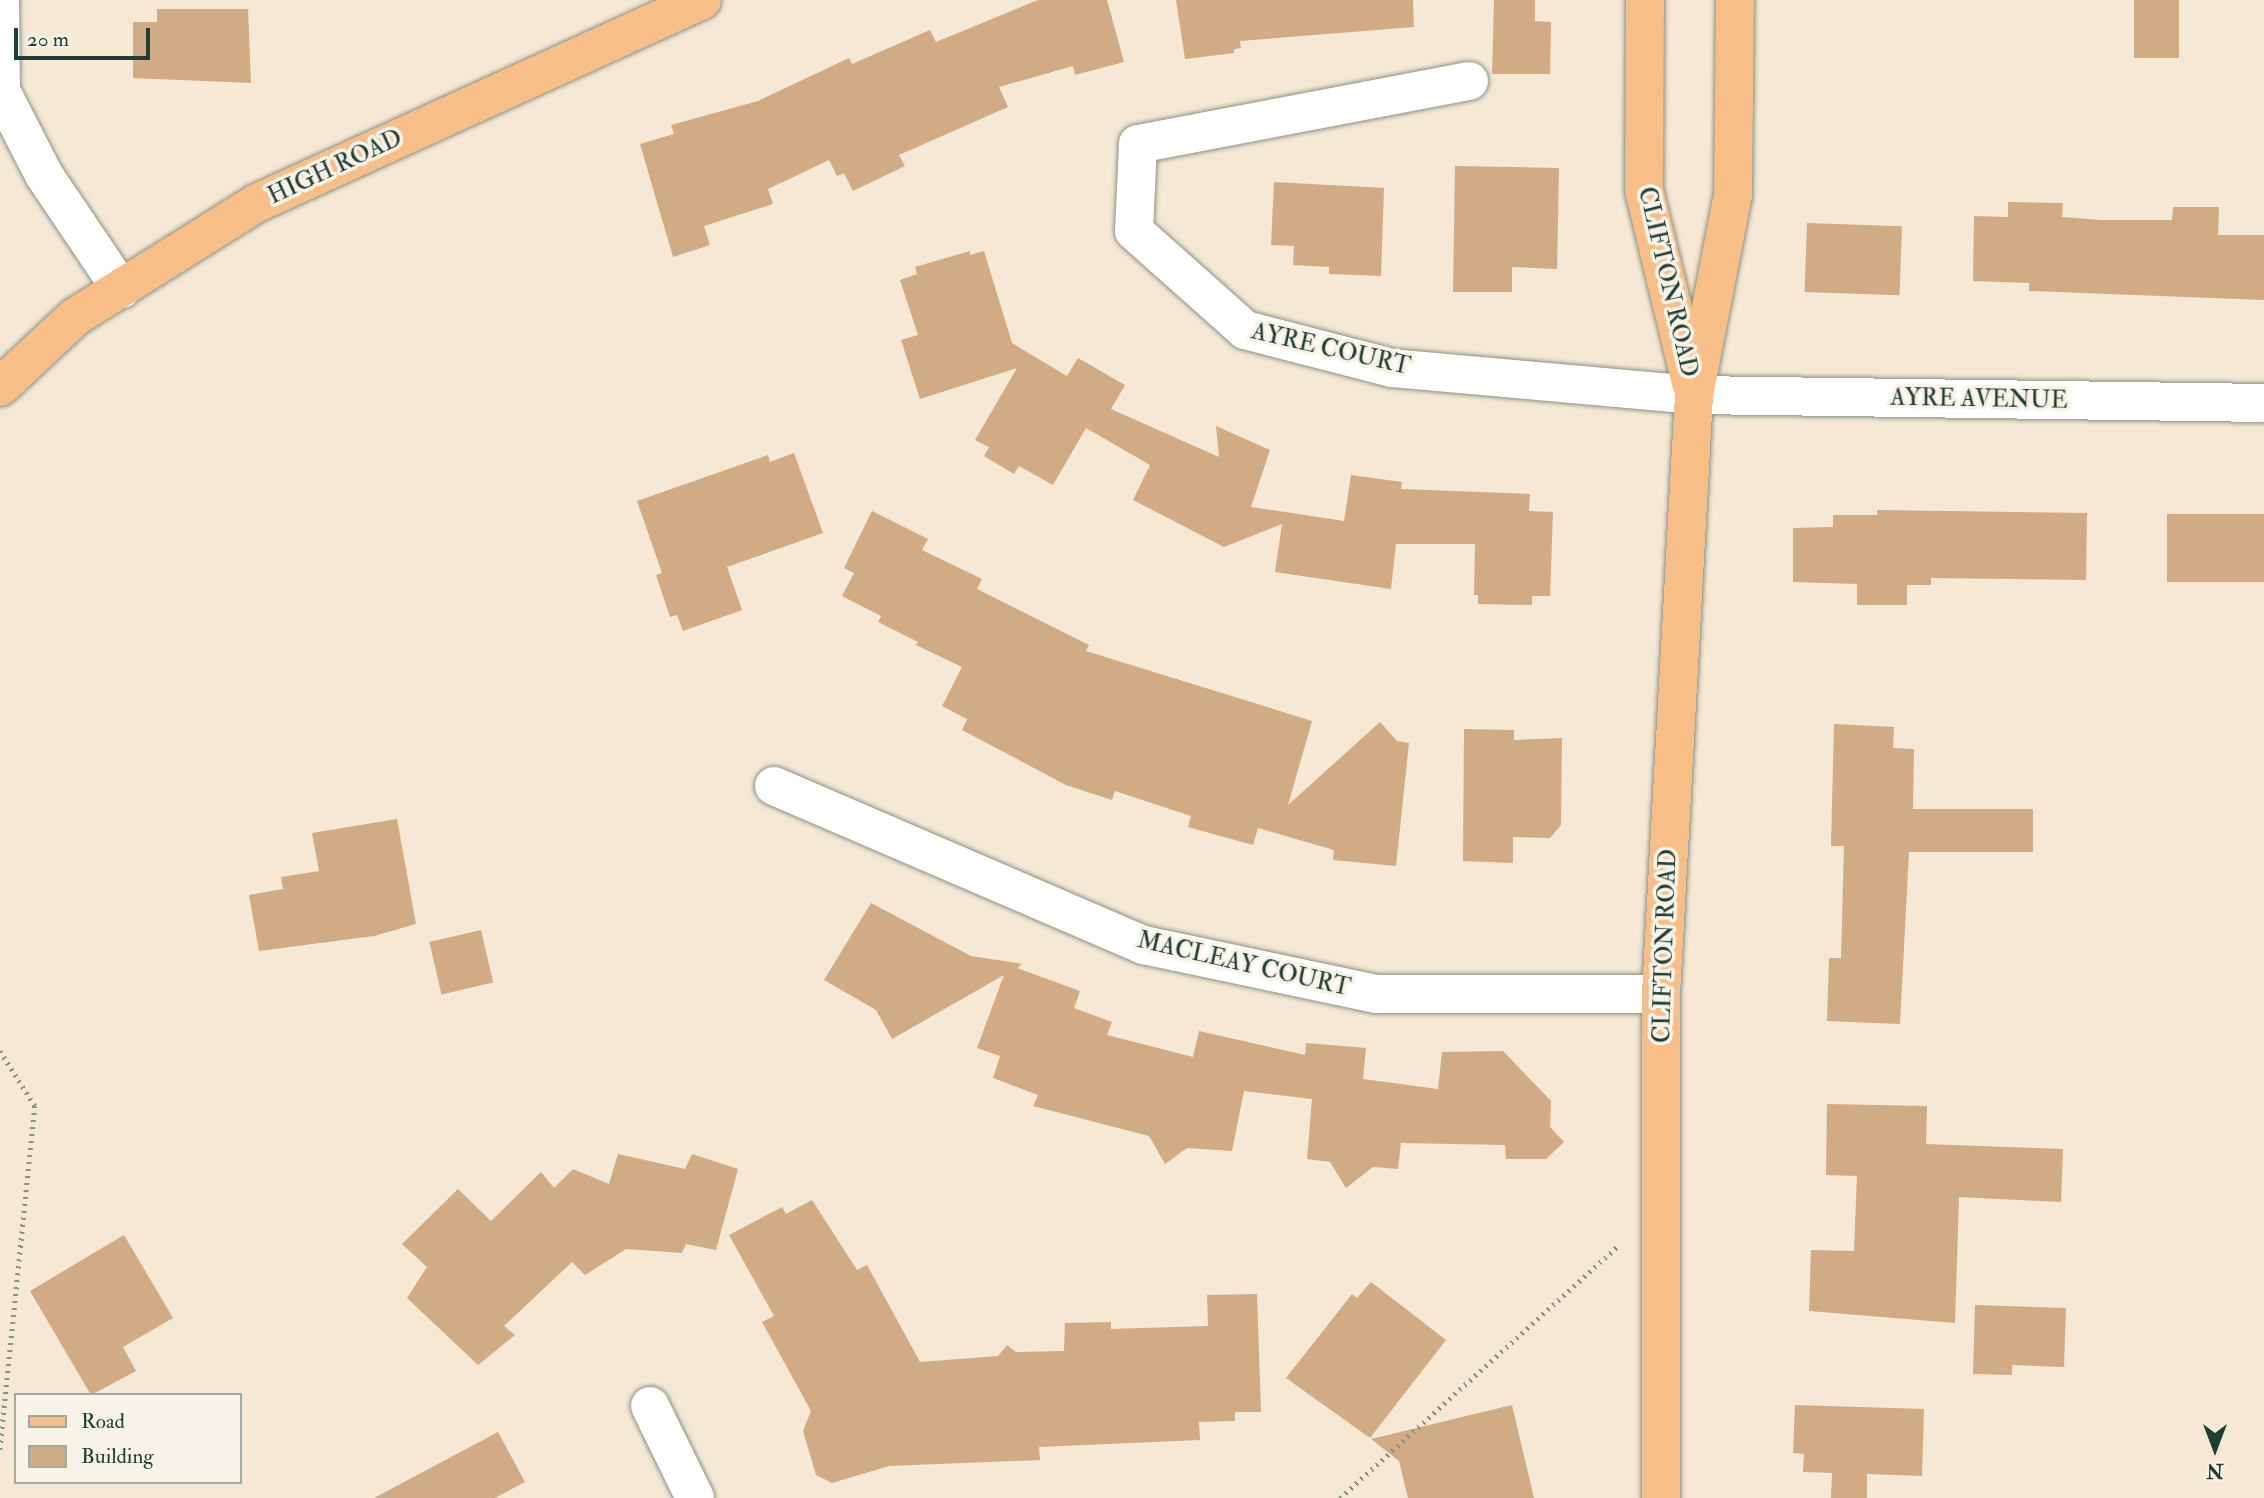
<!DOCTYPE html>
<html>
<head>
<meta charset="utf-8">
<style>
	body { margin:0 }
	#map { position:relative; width:2264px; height:1498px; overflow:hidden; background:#f5e8d5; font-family:"IM FELL Double Pica",serif }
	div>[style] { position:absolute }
	.building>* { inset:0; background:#d0ab84; transform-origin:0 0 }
	.path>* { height:4.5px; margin-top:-2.25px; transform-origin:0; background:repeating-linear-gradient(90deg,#8a9284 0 2px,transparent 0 7px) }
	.roads { filter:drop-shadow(0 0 2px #8a9284) drop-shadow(0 0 2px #8a9284) }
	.minor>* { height:38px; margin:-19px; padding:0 19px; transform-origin:19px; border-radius:19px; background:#fff }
	.major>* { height:38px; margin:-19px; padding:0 19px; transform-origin:19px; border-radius:19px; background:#f7be87 }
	span { translate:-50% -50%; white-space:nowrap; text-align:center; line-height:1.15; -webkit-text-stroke:7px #f7f3e8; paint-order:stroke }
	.street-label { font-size:24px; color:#1f3d34 }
	.legend { position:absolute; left:14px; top:1393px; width:228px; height:91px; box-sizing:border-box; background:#f7f3e8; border:2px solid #a1aaa0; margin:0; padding:9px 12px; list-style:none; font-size:21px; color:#1f3d34 }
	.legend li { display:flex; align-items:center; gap:14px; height:35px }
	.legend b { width:35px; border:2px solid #a1aaa0 }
	.north { position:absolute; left:2180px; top:1414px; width:70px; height:70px; -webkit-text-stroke:5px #f7f3e8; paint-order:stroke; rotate:180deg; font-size:19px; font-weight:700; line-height:28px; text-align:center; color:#1f3d34 }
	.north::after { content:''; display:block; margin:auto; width:24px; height:32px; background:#1f3d34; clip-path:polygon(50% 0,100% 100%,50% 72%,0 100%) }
	.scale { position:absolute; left:14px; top:28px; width:136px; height:32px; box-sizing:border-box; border:4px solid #1f3d34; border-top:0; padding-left:9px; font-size:21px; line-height:24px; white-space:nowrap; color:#1f3d34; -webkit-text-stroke:5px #f7f3e8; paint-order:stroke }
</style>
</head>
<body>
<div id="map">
	<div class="building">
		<div style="clip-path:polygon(1038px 0,1107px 0,1124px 62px,1075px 75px,1073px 66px,999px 87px,1008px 107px,899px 155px,905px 166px,853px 191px,844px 173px,837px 176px,829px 160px,768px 189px,773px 204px,704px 226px,710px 245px,673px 257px,640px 144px,674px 134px,671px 125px,758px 101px,849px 58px,852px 64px,930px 30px,936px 42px)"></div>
		<div style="clip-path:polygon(1176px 0,1413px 0,1414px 27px,1240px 41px,1241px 48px,1234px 49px,1234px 53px,1185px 59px)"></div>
		<div style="clip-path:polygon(1494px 0,1535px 0,1535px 21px,1551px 22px,1550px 74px,1492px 74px)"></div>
		<div style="left:2134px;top:0;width:45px;height:58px"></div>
		<div style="clip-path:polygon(157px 9px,248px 9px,251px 83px,133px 78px,133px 22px,157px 22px)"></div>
		<div style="clip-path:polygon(1455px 166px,1559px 168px,1557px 269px,1512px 267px,1512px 292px,1453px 292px)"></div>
		<div style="clip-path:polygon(1274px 182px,1384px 188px,1381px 276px,1329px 274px,1329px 267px,1293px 265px,1294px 246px,1271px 245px)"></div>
		<div style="clip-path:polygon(2008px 202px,2063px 203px,2062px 217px,2101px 220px,2172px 220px,2173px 207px,2219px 207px,2218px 235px,2264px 235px,2264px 300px,2029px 291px,2029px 283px,1973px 281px,1974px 216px,2008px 217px)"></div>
		<div style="left:1807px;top:223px;width:95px;height:69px;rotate:2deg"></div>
		<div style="clip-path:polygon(970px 251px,970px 255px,984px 251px,1012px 343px,1067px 376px,1078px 358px,1125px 385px,1111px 409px,1219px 457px,1216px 426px,1270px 450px,1251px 507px,1344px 521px,1351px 475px,1402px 482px,1401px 489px,1530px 494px,1529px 511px,1553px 512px,1550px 596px,1532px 596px,1532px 605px,1478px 604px,1478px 595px,1474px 595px,1475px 544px,1396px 544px,1391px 589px,1275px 572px,1282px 524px,1224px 547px,1133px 500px,1150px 465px,1086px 428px,1053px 485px,1019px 466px,1014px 474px,984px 456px,989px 447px,975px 440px,1017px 368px,920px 399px,901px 340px,918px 335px,900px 280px,917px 274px,915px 267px)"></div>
		<div style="clip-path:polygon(794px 453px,823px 533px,727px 567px,742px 610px,683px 631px,677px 615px,670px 617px,656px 575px,662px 573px,637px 501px,768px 455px,770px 462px)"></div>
		<div style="clip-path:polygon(1877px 510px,2087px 513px,2086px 580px,1931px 578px,1931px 585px,1907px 585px,1907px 605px,1857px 605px,1857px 584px,1793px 582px,1793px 528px,1833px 527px,1833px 515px,1877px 515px)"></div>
		<div style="clip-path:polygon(872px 511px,928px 539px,922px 550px,982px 579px,977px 589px,1089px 645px,1086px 651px,1312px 721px,1288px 805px,1380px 722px,1397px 741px,1409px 743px,1396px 866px,1333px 860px,1334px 850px,1258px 828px,1253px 845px,1188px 827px,1191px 816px,1115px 791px,1112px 800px,1066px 785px,962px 730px,967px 719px,942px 706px,962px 667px,916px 645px,918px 642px,878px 622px,881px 616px,842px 596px,854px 573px,844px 568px)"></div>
		<div style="left:2167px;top:514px;width:97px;height:68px"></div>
		<div style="clip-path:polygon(1834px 724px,1894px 727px,1893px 748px,1914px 749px,1913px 809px,2033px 809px,2033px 852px,1909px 852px,1900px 1024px,1827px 1021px,1829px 958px,1841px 958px,1844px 846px,1831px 846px)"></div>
		<div style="clip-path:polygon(1464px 729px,1514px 730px,1514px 740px,1562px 738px,1561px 825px,1550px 838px,1513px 837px,1513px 863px,1463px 861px)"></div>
		<div style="clip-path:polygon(397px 819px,416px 924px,374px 936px,259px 951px,249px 895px,283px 889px,281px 877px,319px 871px,312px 833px)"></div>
		<div style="clip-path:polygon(871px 903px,971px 956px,1022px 964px,1017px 968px,1080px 991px,1074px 1008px,1112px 1022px,1107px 1035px,1193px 1057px,1199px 1031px,1305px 1055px,1306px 1043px,1366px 1048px,1363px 1079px,1438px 1089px,1442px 1052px,1503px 1051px,1551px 1101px,1550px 1127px,1564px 1142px,1546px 1159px,1506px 1159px,1505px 1145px,1401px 1143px,1398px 1169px,1373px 1167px,1346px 1188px,1330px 1162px,1307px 1159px,1312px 1099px,1244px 1091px,1232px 1151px,1187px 1148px,1165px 1164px,1149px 1136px,1033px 1106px,1038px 1095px,993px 1078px,1000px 1056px,977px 1048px,1004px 975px,892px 1039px,876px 1010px,824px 980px)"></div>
		<div style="left:481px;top:930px;width:54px;height:53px;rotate:77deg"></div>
		<div style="clip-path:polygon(1827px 1104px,1927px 1106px,1926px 1144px,2063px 1149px,2061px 1202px,1959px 1197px,1955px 1323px,1809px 1311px,1811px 1250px,1854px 1251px,1857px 1176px,1826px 1175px)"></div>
		<div style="clip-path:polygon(618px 1154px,685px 1169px,692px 1154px,738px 1169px,716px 1250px,686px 1244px,682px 1253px,626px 1249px,585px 1275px,572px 1262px,504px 1326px,515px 1335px,478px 1365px,407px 1298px,427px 1267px,402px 1244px,458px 1189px,491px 1221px,541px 1172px,554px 1188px,573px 1169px,609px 1184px)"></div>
		<div style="clip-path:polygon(812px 1200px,857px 1270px,867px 1265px,920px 1362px,998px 1356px,1007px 1345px,1016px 1352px,1064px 1351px,1065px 1323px,1111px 1322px,1111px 1329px,1208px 1326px,1207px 1295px,1257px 1294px,1261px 1412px,1235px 1412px,1235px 1421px,1199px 1422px,1200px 1440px,1039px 1447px,1040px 1460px,889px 1466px,832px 1483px,816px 1475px,803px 1431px,811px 1411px,762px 1322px,774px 1316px,729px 1235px,782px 1207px,786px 1214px)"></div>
		<div style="clip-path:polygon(124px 1235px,173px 1318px,123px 1347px,136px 1371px,91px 1395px,30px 1291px)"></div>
		<div style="clip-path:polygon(1371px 1282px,1446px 1340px,1370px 1438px,1286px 1378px,1352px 1294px,1357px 1298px)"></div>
		<div style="clip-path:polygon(1975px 1305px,2066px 1308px,2064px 1367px,2012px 1365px,2012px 1375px,1973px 1374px)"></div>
		<div style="clip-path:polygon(1512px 1405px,1534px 1498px,1408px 1498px,1399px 1461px,1371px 1439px)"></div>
		<div style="clip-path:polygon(1795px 1405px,1924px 1409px,1922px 1476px,1867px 1474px,1867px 1498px,1831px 1498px,1832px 1473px,1803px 1472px,1804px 1454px,1793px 1453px)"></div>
		<div style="clip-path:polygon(498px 1432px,525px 1482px,495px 1498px,374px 1498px)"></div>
	</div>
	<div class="path">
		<div style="left:0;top:1051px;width:65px;rotate:57.5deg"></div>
		<div style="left:35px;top:1106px;width:348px;rotate:95.8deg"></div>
		<div style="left:1340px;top:1498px;width:374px;rotate:-42.2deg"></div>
	</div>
	<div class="roads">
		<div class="minor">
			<div style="left:0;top:0;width:91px;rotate:89.4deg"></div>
			<div style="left:1px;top:91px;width:94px;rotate:62.9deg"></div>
			<div style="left:44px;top:175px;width:138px;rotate:56deg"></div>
			<div style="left:1469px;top:81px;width:337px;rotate:169.2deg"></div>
			<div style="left:1138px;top:144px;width:87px;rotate:92.6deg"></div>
			<div style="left:1134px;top:231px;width:149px;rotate:41.7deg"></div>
			<div style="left:1245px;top:330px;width:152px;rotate:14.5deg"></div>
			<div style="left:1392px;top:368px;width:303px;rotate:5.1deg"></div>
			<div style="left:1694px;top:395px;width:570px;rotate:0.8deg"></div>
			<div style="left:774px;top:786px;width:403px;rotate:23.3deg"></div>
			<div style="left:1144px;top:945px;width:237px;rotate:11.9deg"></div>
			<div style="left:1376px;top:994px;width:285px"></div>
			<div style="left:650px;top:1406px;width:102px;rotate:63.9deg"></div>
		</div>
		<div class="major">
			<div style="left:1645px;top:0;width:190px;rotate:90.3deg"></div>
			<div style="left:1644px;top:190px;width:199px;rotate:76.3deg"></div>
			<div style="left:0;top:387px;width:103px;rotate:-43deg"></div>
			<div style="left:75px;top:317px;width:215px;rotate:-32.1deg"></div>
			<div style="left:257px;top:203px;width:489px;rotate:-24.5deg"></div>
			<div style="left:1661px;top:1498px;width:504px;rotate:-90deg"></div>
			<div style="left:1661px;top:994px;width:600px;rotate:-86.85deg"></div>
			<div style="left:1694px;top:395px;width:205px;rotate:-79deg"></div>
			<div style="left:1733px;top:194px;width:194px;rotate:-89.4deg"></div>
		</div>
	</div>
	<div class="street-label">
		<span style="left:335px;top:167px;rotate:-25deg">HIGH ROAD</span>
		<span style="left:1668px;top:282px;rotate:77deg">CLIFTON ROAD</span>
		<span style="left:1331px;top:349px;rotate:13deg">AYRE COURT</span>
		<span style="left:1979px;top:399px;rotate:1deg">AYRE AVENUE</span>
		<span style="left:1665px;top:946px;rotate:-88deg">CLIFTON ROAD</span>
		<span style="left:1244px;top:964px;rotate:13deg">MACLEAY COURT</span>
	</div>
	<ul class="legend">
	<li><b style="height:9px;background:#f7be87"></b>Road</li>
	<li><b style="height:19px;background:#d0ab84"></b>Building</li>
	</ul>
	<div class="north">N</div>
	<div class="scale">20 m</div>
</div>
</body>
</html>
